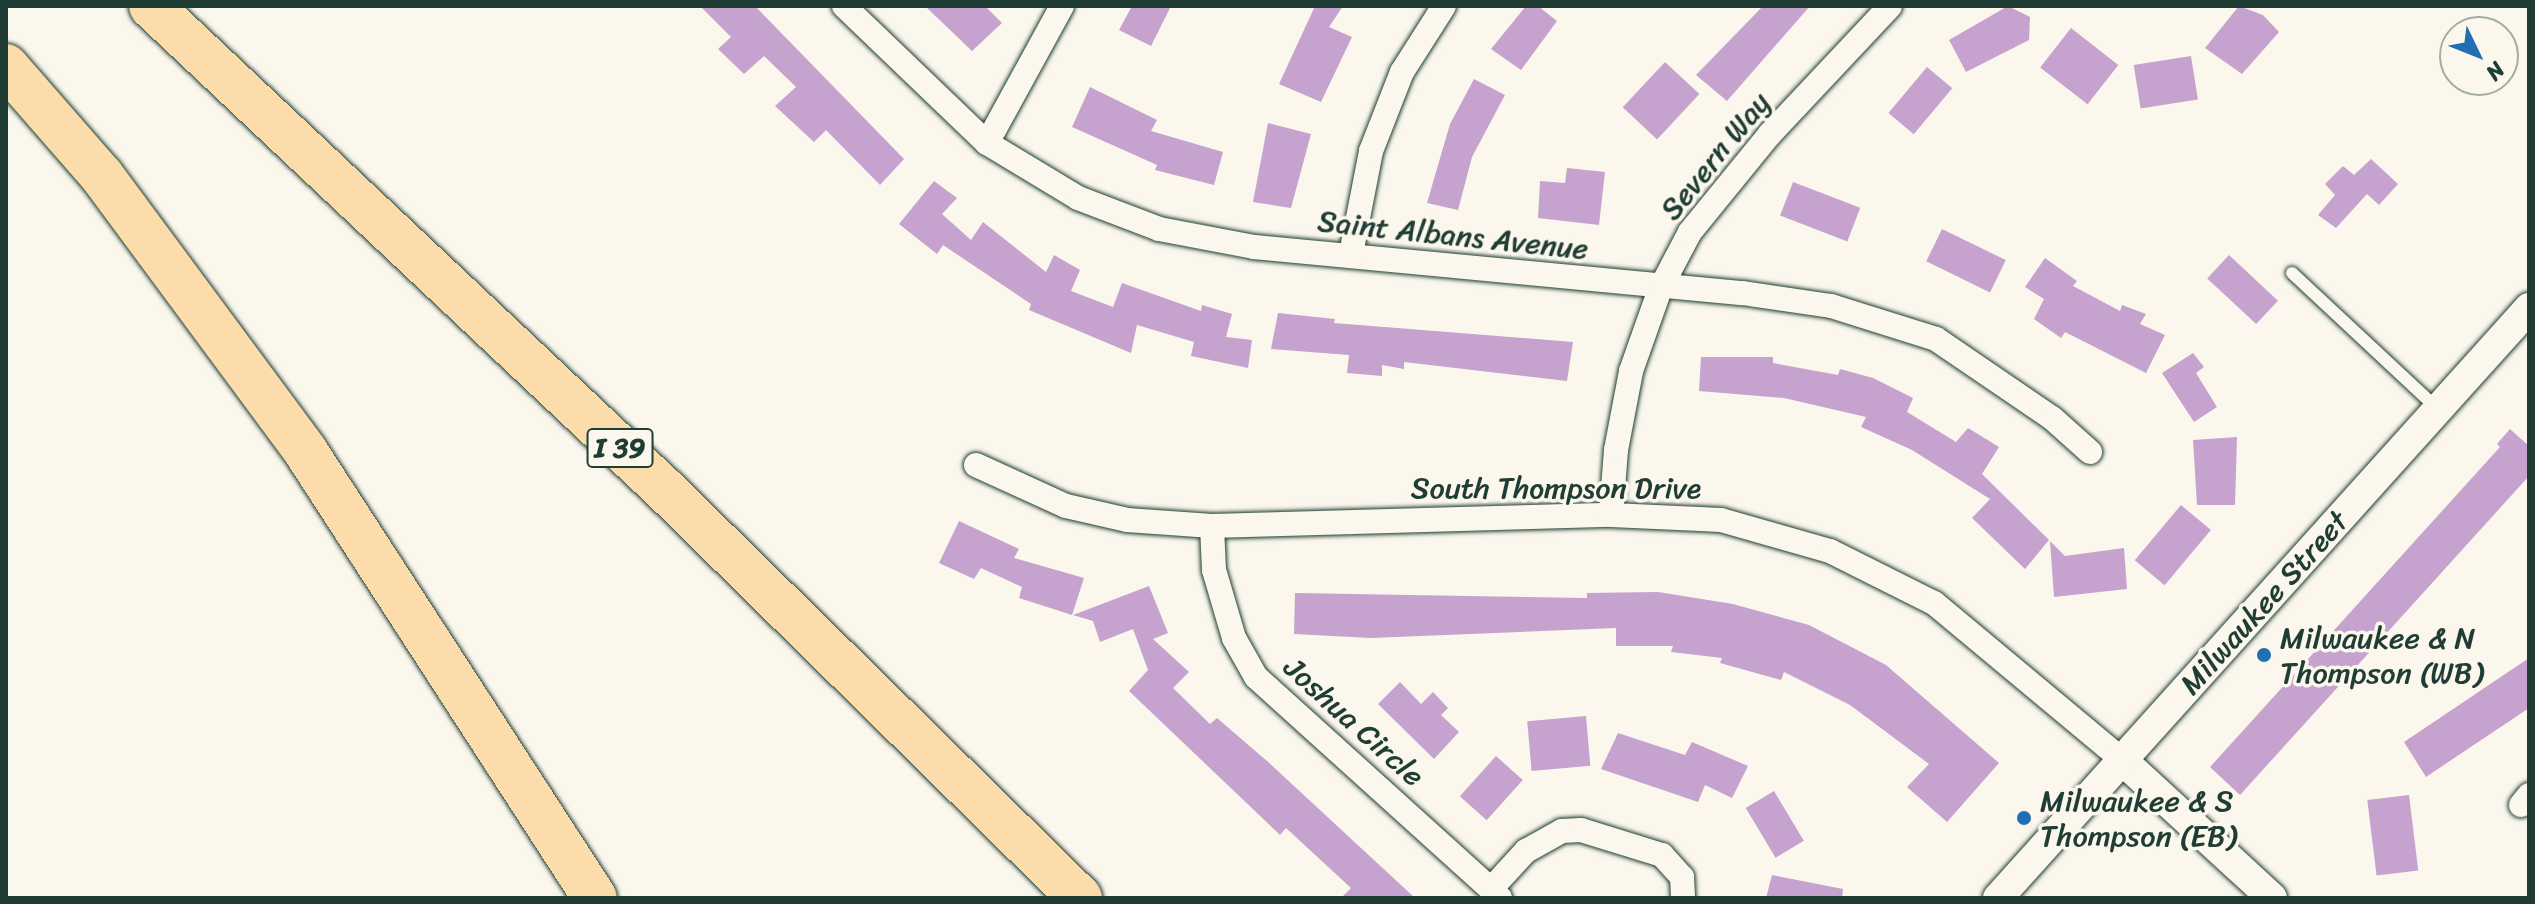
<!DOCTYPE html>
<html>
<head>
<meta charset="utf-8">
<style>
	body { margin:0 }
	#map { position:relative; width:2535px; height:904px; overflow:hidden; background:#fbf7ec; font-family:Sriracha,sans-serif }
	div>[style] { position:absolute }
	.building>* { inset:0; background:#c5a3ce; transform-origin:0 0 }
	.roads { filter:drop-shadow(0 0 2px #1f3d34) drop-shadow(0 0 2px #1f3d34) }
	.service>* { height:12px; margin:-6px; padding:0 6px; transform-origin:6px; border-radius:6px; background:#fbf7ec }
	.minor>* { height:24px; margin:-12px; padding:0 12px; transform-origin:12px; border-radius:12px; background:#fbf7ec }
	.tertiary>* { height:30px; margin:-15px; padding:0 15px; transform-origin:15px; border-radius:15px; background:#fbf7ec }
	.motorway>* { height:44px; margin:-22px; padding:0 22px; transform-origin:22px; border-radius:22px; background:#fddcac }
	.dots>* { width:22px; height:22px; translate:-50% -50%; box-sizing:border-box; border:4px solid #fbf7ec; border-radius:50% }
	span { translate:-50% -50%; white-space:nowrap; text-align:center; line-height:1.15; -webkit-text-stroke:7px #fbf7ec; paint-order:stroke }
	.shield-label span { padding:2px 6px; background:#fbf7ec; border:2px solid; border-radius:6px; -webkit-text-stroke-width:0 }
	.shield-label { font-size:28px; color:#1f3d34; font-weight:700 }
	.street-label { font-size:30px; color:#1f3d34 }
	.poi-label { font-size:30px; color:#1f3d34 }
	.left { translate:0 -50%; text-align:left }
	.frame { position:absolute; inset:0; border:8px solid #1f3d34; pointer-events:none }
	.north { position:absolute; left:2439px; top:16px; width:80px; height:80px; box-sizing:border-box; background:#fbf7ec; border:2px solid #a3ada2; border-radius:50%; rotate:133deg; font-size:22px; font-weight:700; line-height:32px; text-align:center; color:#1f3d34 }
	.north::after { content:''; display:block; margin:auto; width:28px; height:36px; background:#1f6fb2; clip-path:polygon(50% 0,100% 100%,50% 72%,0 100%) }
</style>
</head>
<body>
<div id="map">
	<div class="building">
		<div style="clip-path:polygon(700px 6px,755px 6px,904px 159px,880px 185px,826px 130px,814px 142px,775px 106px,796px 87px,764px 56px,744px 74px,718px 49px,731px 37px)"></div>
		<div style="clip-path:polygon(925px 6px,985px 6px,1002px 23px,972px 51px)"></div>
		<div style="clip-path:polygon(1132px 6px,1171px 6px,1151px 46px,1119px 30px)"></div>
		<div style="clip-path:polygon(1315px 6px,1343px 6px,1329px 27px,1352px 37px,1321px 102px,1279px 84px)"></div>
		<div style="clip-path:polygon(1526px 6px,1538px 6px,1557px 21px,1521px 70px,1491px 49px)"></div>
		<div style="clip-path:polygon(1763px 6px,1810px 6px,1727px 101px,1696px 75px)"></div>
		<div style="clip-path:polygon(2008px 6px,2030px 17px,2029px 40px,1966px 72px,1949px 40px)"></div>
		<div style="clip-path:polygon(2239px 6px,2263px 15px,2279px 32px,2242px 74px,2205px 48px)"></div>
		<div style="left:2071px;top:28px;width:60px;height:50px;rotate:38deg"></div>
		<div style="left:2191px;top:56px;width:44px;height:58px;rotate:81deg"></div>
		<div style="left:1665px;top:62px;width:47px;height:62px;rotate:43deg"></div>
		<div style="left:1927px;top:67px;width:33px;height:60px;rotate:40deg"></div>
		<div style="clip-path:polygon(1474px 79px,1505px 95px,1472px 157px,1458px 210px,1427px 203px,1450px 124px)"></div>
		<div style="clip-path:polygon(1090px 87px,1157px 120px,1151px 131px,1223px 152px,1214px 185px,1155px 170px,1157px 165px,1072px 127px)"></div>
		<div style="clip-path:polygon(1268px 123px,1311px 134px,1291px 208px,1253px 202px)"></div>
		<div style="clip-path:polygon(2371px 159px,2398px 184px,2379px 205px,2367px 194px,2336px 228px,2318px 215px,2335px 195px,2325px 184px,2343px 166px,2354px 175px)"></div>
		<div style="clip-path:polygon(1567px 168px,1605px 172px,1599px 225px,1538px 218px,1540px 181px,1565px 183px)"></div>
		<div style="clip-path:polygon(934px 181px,957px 198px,942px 214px,971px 240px,983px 222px,1046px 272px,1054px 255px,1080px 270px,1071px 291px,1113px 307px,1122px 283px,1201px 311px,1202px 305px,1232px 314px,1226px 337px,1252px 340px,1248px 368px,1191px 356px,1194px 342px,1137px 325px,1131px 353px,1029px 310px,1031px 304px,943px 245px,937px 254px,899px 224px)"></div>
		<div style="left:1793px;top:182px;width:72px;height:36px;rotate:21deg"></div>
		<div style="left:1942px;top:229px;width:71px;height:36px;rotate:26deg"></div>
		<div style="left:2229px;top:255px;width:67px;height:32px;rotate:43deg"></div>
		<div style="clip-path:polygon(2045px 258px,2077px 281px,2073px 286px,2120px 311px,2122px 305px,2146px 314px,2140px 324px,2165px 335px,2146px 373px,2065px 332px,2061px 338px,2034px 319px,2044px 299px,2025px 287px)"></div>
		<div style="clip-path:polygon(1278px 313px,1335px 319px,1334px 323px,1573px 342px,1567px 381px,1404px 362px,1404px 369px,1382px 365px,1382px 376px,1347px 373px,1349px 355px,1271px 349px)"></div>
		<div style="clip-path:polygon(2193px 353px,2204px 367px,2196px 373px,2217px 407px,2194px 422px,2162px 373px)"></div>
		<div style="clip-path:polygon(1701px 357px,1773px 357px,1773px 363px,1838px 375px,1840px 369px,1873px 378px,1913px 398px,1907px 412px,1956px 442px,1968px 428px,1999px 447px,1982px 474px,2049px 540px,2025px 569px,1972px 518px,1990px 499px,1912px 450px,1861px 427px,1866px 417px,1784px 398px,1699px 391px)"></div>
		<div style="clip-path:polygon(2510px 429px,2529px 446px,2529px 476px,2240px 795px,2210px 767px,2500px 447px,2497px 444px)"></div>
		<div style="clip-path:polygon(2237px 437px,2235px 505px,2197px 505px,2193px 440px)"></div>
		<div style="left:2181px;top:505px;width:39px;height:72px;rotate:40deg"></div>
		<div style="clip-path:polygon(959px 521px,1019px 549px,1014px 558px,1084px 578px,1072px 615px,1019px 598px,1022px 587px,981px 568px,974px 579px,939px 563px)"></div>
		<div style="clip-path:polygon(2050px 541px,2065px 556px,2124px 548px,2127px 589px,2054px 597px)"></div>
		<div style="clip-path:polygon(1149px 586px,1168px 633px,1153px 639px,1189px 672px,1173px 688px,1210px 724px,1217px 718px,1267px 761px,1415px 898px,1341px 898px,1351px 888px,1286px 828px,1280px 835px,1129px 691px,1148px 670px,1133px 629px,1100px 642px,1093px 621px,1073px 615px)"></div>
		<div style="clip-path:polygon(1658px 592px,1733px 604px,1809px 625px,1886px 665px,1999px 763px,1947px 822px,1907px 787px,1929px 764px,1850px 705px,1784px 672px,1781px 680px,1720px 663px,1722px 658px,1671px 652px,1673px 646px,1616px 646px,1616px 628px,1371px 638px,1294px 634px,1295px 593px,1587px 598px,1587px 593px)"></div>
		<div style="clip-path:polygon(2529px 658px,2529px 708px,2426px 777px,2404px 742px)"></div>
		<div style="clip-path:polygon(1400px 682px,1421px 704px,1433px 692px,1448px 708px,1441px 715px,1459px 732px,1434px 759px,1378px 704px)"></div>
		<div style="left:1586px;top:716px;width:50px;height:59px;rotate:85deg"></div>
		<div style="clip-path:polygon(1618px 733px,1685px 755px,1692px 742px,1748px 766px,1732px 798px,1705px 785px,1698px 802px,1601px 769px)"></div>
		<div style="left:1496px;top:756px;width:36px;height:54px;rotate:42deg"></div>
		<div style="left:1774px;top:791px;width:58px;height:33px;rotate:59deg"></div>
		<div style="left:2409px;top:795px;width:76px;height:42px;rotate:83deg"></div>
		<div style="clip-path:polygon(1772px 875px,1843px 889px,1842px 898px,1766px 898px)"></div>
	</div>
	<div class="roads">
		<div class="service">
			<div style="left:2292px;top:273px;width:200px;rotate:43deg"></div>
		</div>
		<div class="minor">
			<div style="left:844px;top:6px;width:198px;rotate:43.8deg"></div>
			<div style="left:987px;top:143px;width:106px;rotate:31.1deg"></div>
			<div style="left:1078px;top:198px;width:87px;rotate:20.9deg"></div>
			<div style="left:1159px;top:229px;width:97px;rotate:10.7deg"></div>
			<div style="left:1254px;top:247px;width:491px;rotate:5.4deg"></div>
			<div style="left:1743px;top:293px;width:89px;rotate:8.4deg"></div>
			<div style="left:1831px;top:306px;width:110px;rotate:17.4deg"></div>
			<div style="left:1936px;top:339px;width:140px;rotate:34.3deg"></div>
			<div style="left:2052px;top:418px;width:51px;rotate:41.8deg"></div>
			<div style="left:987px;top:143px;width:156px;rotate:-61.3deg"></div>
			<div style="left:1351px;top:254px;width:105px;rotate:-79deg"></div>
			<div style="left:1371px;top:151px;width:85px;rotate:-68.6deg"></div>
			<div style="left:1402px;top:72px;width:78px;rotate:-57.5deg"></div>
			<div style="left:976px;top:465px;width:99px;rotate:24.5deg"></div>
			<div style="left:1066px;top:506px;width:63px;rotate:12.9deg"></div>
			<div style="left:1127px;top:520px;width:85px;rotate:4deg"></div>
			<div style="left:1212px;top:526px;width:399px;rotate:-1.6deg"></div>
			<div style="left:1611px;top:515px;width:110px;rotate:2.6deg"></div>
			<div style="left:1721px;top:520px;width:113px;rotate:15.9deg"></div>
			<div style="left:1830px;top:551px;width:116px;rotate:26.6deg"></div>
			<div style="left:1934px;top:603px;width:244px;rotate:39.8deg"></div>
			<div style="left:1611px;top:515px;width:65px;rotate:-85.6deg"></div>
			<div style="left:1616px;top:450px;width:80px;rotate:-79.2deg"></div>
			<div style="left:1631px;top:371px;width:87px;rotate:-70.5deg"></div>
			<div style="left:1660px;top:289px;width:64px;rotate:-62.2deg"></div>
			<div style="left:1690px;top:232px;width:127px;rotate:-50.8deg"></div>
			<div style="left:1770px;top:134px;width:175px;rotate:-46.8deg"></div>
			<div style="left:1212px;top:526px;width:44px;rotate:87.4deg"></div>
			<div style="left:1214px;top:570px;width:71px;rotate:73.6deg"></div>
			<div style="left:1234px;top:638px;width:45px;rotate:60.6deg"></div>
			<div style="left:1256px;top:677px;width:316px;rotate:42.1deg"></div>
			<div style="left:2521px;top:805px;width:13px;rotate:-51deg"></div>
			<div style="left:1500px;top:898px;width:13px;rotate:-135deg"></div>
			<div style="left:1491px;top:889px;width:52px;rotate:-47.4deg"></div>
			<div style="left:1526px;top:851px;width:41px;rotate:-29.1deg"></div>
			<div style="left:1562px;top:831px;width:19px;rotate:-3deg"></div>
			<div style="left:1581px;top:830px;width:85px;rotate:17.2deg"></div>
			<div style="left:1662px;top:855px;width:30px;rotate:48deg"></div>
			<div style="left:1682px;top:877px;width:21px;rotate:87deg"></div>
		</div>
		<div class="tertiary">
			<div style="left:2121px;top:759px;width:205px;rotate:42.6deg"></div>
			<div style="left:1998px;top:898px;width:794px;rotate:-48.01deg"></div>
		</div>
		<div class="motorway">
			<div style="left:151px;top:6px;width:706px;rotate:43.28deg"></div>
			<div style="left:665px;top:490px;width:582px;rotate:44.51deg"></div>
			<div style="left:6px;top:66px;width:146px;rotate:48.9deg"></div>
			<div style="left:102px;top:176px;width:343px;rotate:53.5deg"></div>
			<div style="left:306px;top:452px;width:531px;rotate:57.06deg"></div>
		</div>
	</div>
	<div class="dots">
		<div style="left:2264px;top:655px;background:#1f6fb2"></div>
		<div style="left:2024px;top:818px;background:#1f6fb2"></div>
	</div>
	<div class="shield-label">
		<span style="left:620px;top:448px">I 39</span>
	</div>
	<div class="street-label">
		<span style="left:1715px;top:156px;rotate:-51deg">Severn Way</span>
		<span style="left:1453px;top:235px;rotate:6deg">Saint Albans Avenue</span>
		<span style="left:1556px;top:488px">South Thompson Drive</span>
		<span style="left:2264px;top:603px;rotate:-48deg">Milwaukee Street</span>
		<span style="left:1354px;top:722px;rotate:42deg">Joshua Circle</span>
	</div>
	<div class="poi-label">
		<span class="left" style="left:2280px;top:655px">Milwaukee &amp; N<br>Thompson (WB)</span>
		<span class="left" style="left:2040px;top:818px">Milwaukee &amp; S<br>Thompson (EB)</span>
	</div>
	<div class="frame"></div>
	<div class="north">N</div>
</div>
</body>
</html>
